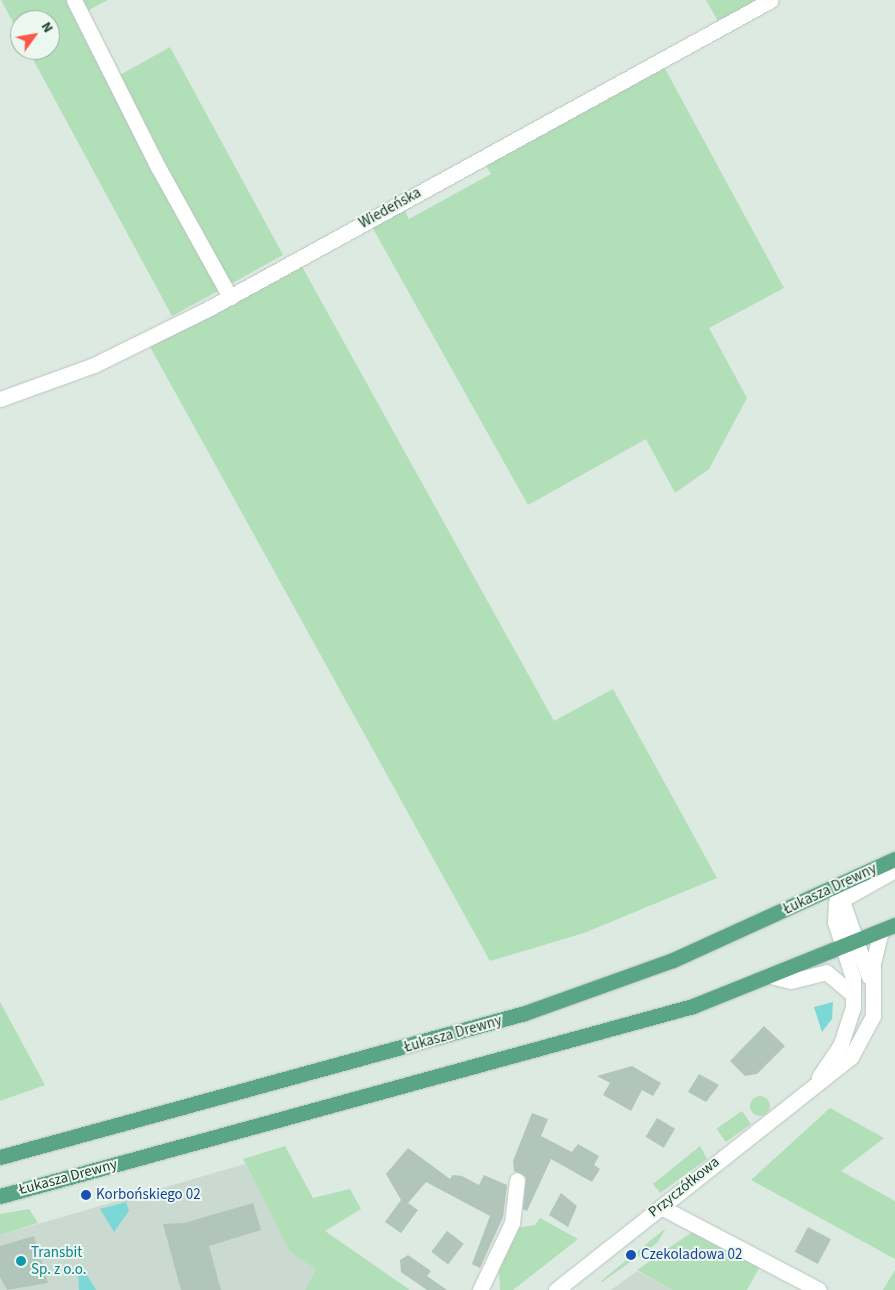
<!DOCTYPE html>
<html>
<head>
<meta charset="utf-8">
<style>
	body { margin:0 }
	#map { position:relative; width:895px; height:1290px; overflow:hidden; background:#dceae2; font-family:"Source Sans 3",sans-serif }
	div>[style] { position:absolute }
	.built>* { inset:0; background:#cadad0 }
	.green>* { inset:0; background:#b1dfb7; transform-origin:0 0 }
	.round { border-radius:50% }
	.water>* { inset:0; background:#7cd7d7 }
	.building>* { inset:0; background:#b1c5ba; transform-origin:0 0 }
	.roads { filter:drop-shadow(0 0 1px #bbc4c0) drop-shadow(0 0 1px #bbc4c0) }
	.minor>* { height:15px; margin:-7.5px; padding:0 7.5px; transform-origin:7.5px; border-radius:7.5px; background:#fff }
	.major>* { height:15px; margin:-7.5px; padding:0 7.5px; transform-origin:7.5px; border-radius:7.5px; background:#5ba587 }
	.dots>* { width:14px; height:14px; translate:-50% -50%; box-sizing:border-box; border:2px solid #ecf7f0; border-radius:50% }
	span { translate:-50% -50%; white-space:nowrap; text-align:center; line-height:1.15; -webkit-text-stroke:4px #ecf7f0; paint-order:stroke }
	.street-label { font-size:15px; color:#1c3b2e }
	.transit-label { font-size:15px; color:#164399 }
	.left { translate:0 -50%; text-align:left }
	.culture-label { font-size:15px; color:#0d838f }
	.north { position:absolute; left:10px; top:10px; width:50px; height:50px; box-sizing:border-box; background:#ecf7f0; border:1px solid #99aca2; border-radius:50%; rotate:58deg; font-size:14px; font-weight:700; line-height:20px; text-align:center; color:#1c3b2e }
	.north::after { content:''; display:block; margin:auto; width:18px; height:22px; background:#ff5645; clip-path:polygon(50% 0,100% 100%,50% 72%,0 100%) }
</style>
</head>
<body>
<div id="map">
	<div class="built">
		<div style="clip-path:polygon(245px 1164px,290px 1251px,316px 1269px,305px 1290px,0 1290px,0 1235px)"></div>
		<div style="clip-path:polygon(637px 1271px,672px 1290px,611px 1290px)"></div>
	</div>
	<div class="green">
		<div style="clip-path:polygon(1px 0,70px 0,107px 82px,220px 290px,172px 316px,28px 50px,50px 50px,50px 20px,20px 20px,20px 35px)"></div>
		<div style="clip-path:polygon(78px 0,108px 0,85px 12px)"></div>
		<div style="clip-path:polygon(706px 0,758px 0,718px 21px)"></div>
		<div style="clip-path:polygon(170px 47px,283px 255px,227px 286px,148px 140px,120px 75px)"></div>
		<div style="clip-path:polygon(663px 65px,784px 288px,709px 328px,747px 398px,709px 469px,675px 493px,646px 439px,528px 505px,371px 225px,403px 207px,409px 219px,491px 174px,484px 162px)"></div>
		<div style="clip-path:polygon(300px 263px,554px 721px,613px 689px,717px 878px,584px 933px,490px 961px,149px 345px)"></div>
		<div style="clip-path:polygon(0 1002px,45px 1085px,0 1101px)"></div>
		<div class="round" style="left:750px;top:1096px;width:20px;height:20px"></div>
		<div style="clip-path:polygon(830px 1108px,884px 1138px,841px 1171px,895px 1201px,895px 1259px,751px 1180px)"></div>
		<div style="left:742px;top:1111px;width:16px;height:31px;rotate:55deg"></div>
		<div style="clip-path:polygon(285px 1146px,313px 1198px,350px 1189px,361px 1209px,325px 1231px,410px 1290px,305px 1290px,316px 1269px,290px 1252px,243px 1159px)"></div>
		<div style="clip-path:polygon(700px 1146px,707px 1159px,660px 1193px,653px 1184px)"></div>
		<div style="clip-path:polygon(29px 1209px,38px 1223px,0 1235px,0 1214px)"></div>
		<div style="clip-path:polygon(540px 1218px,578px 1239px,513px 1290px,500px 1290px,499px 1270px,517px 1228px,535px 1225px)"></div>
		<div style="clip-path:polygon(666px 1228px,657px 1243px,602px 1282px,601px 1281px)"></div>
		<div style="clip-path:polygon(692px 1232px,759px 1268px,747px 1290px,672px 1290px,637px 1270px)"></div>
		<div style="clip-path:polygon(895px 1270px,895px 1290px,883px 1290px)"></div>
	</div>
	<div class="water">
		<div style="clip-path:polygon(833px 1002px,832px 1019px,822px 1032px,814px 1007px)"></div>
		<div style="clip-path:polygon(126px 1202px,129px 1211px,114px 1232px,100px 1209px)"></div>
		<div style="clip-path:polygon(78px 1268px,83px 1268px,96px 1290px,79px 1290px)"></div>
	</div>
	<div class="building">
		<div style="clip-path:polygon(764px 1026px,785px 1046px,757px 1074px,745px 1076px,730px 1061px)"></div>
		<div style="clip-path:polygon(632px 1066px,661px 1083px,653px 1096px,642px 1090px,631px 1111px,603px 1095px,610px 1083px,597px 1076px)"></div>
		<div style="clip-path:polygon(699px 1074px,719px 1085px,706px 1102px,688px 1092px)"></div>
		<div style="clip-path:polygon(532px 1113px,548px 1119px,541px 1136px,572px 1152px,578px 1144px,599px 1156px,594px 1165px,600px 1169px,592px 1182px,551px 1159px,527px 1211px,523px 1209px,526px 1177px,514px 1171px,513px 1161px)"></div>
		<div style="left:657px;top:1118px;width:21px;height:22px;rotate:31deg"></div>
		<div style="clip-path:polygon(408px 1148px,450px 1179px,453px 1175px,462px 1176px,479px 1185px,484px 1175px,507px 1185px,503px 1217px,480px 1268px,472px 1264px,490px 1216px,426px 1182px,408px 1203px,418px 1210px,401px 1233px,385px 1222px,401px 1200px,386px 1174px)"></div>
		<div style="clip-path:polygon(561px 1193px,577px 1206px,568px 1227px,549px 1215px)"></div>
		<div style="clip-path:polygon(253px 1203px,261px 1230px,209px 1246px,221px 1290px,181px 1290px,163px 1224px,184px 1223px)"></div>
		<div style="left:808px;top:1227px;width:26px;height:28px;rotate:28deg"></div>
		<div style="left:447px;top:1231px;width:21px;height:26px;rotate:37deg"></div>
		<div style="clip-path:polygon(34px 1236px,48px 1283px,7px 1290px,0 1277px,0 1246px)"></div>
		<div style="clip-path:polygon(408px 1255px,431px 1271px,427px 1276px,447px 1290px,427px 1290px,401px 1272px,400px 1260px)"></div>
	</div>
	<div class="roads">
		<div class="minor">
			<div style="left:74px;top:0;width:187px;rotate:63.3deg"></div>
			<div style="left:158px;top:167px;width:149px;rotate:61deg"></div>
			<div style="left:0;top:399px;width:100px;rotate:-19.9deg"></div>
			<div style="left:94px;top:365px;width:125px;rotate:-26.2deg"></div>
			<div style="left:206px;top:310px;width:644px;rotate:-28.75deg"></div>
			<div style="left:835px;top:893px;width:14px;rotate:54deg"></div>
			<div style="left:843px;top:904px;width:77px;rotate:70.4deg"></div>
			<div style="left:774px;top:977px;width:17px;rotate:13deg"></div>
			<div style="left:791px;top:981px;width:36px;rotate:-14deg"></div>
			<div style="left:826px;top:972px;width:35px;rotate:40deg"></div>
			<div style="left:819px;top:1077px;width:40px;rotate:-56deg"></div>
			<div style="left:841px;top:1044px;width:39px;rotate:-72deg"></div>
			<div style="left:853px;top:1007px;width:29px;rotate:-90deg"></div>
			<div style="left:853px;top:978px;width:59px;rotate:-107.8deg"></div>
			<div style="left:835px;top:922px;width:19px;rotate:-87deg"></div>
			<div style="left:836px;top:903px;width:68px;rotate:-29.2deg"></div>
			<div style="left:661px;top:1207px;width:178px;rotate:27.7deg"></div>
			<div style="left:480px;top:1290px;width:74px;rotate:-64.5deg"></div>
			<div style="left:512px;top:1223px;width:43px;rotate:-83.4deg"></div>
			<div style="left:556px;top:1290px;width:376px;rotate:-38.3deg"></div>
			<div style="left:851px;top:1057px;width:47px;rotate:-61.8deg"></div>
			<div style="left:873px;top:1016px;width:53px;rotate:-90deg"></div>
			<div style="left:873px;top:963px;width:33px;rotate:-76deg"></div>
		</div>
		<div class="major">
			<div style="left:0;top:1157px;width:544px;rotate:-15.34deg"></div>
			<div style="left:525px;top:1013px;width:157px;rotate:-19.7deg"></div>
			<div style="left:673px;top:960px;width:244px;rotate:-24.5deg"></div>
			<div style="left:0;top:1196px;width:719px;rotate:-15.33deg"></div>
			<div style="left:693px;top:1006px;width:218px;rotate:-21.9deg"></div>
		</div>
	</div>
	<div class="dots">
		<div style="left:86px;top:1195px;background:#1a4fb4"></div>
		<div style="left:631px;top:1255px;background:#1a4fb4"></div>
		<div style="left:21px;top:1261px;background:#0f9aa8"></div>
	</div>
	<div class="street-label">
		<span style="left:390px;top:208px;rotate:-29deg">Wiedeńska</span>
		<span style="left:830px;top:889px;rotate:-25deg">Łukasza Drewny</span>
		<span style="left:453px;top:1034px;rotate:-16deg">Łukasza Drewny</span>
		<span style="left:68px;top:1177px;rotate:-15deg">Łukasza Drewny</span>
		<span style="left:684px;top:1187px;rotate:-39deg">Przyczółkowa</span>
	</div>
	<div class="transit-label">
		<span class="left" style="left:96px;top:1195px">Korbońskiego 02</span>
		<span class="left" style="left:641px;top:1255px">Czekoladowa 02</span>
	</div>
	<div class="culture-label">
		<span class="left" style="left:31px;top:1261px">Transbit<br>Sp. z o.o.</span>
	</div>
	<div class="north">N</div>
</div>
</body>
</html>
